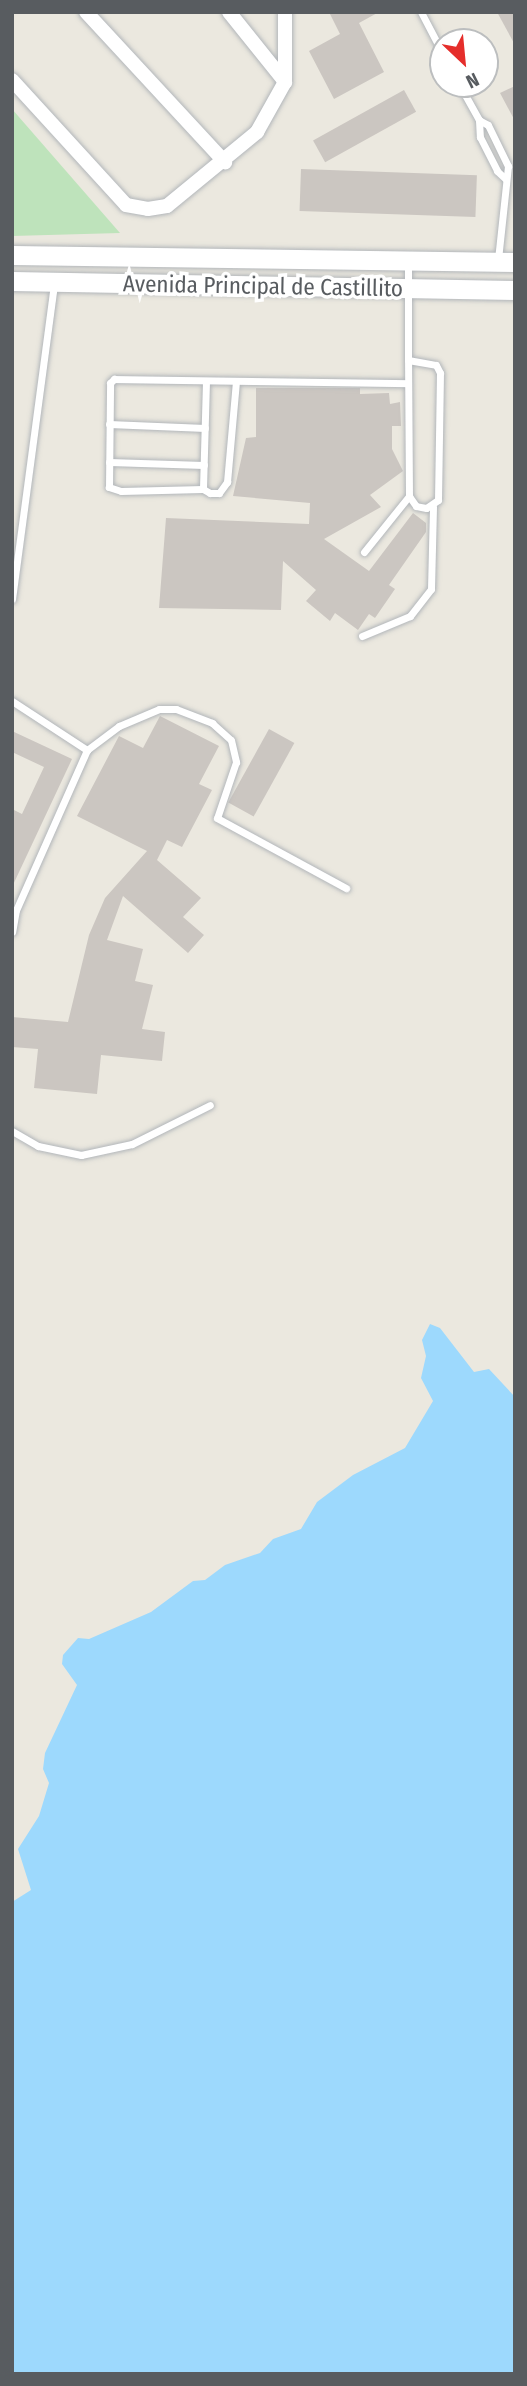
<!DOCTYPE html>
<html>
<head>
<meta charset="utf-8">
<style>
	body { margin:0 }
	#map { position:relative; width:527px; height:2386px; overflow:hidden; background:#ebe8df; font-family:"Fira Sans Condensed",sans-serif }
	div>[style] { position:absolute }
	.green>* { inset:0; background:#bee3bb }
	.water>* { inset:0; background:#9dd9fd }
	.building>* { inset:0; background:#cbc6c1; transform-origin:0 0 }
	.roads { filter:drop-shadow(0 0 2px #b2b6ba) drop-shadow(0 0 2px #b2b6ba) }
	.service>* { height:7px; margin:-3.5px; padding:0 3.5px; transform-origin:3.5px; border-radius:3.5px; background:#fff }
	.minor>* { height:14px; margin:-7px; padding:0 7px; transform-origin:7px; border-radius:7px; background:#fff }
	.secondary>* { height:19px; margin:-9.5px; padding:0 9.5px; transform-origin:9.5px; border-radius:9.5px; background:#fff }
	span { translate:-50% -50%; white-space:nowrap; text-align:center; line-height:1.15; -webkit-text-stroke:7px #fff; paint-order:stroke }
	.street-label { font-size:23px; color:#585c60 }
	.frame { position:absolute; inset:0; border:14px solid #585c60; pointer-events:none }
	.north { position:absolute; left:429px; top:28px; width:70px; height:70px; box-sizing:border-box; background:#fff; border:2px solid #bcbebf; border-radius:50%; rotate:154deg; font-size:19px; font-weight:700; line-height:28px; text-align:center; color:#585c60 }
	.north::after { content:''; display:block; margin:auto; width:24px; height:32px; background:#e52e2b; clip-path:polygon(50% 0,100% 100%,50% 72%,0 100%) }
</style>
</head>
<body>
<div id="map">
	<div class="green">
		<div style="clip-path:polygon(12px 109px,120px 233px,12px 236px)"></div>
	</div>
	<div class="water">
		<div style="clip-path:polygon(430px 1324px,440px 1328px,474px 1372px,489px 1369px,515px 1397px,515px 2374px,12px 2374px,12px 1902px,31px 1890px,18px 1849px,39px 1816px,49px 1783px,43px 1769px,45px 1753px,77px 1685px,62px 1664px,63px 1655px,78px 1638px,89px 1639px,151px 1612px,193px 1581px,205px 1580px,225px 1565px,260px 1553px,273px 1539px,301px 1529px,317px 1502px,353px 1475px,405px 1448px,433px 1401px,421px 1378px,426px 1356px,422px 1340px)"></div>
	</div>
	<div class="building">
		<div style="clip-path:polygon(329px 12px,379px 12px,359px 23px,384px 72px,334px 99px,309px 51px,340px 34px)"></div>
		<div style="clip-path:polygon(497px 12px,515px 12px,515px 45px)"></div>
		<div style="clip-path:polygon(515px 86px,515px 121px,500px 93px)"></div>
		<div style="left:404px;top:90px;width:25px;height:104px;rotate:61deg"></div>
		<div style="left:301px;top:169px;width:176px;height:42px;rotate:2deg"></div>
		<div style="clip-path:polygon(256px 388px,360px 388px,360px 394px,389px 393px,390px 404px,400px 402px,401px 426px,392px 426px,392px 449px,403px 471px,370px 495px,381px 507px,324px 539px,369px 571px,413px 513px,426px 523px,426px 532px,389px 585px,395px 589px,375px 618px,369px 614px,358px 630px,335px 613px,330px 621px,306px 601px,316px 590px,283px 561px,281px 610px,159px 608px,166px 518px,309px 524px,310px 503px,233px 496px,246px 438px,256px 437px)"></div>
		<div style="clip-path:polygon(160px 716px,219px 746px,199px 784px,212px 790px,182px 847px,167px 840px,157px 860px,201px 898px,183px 917px,204px 935px,188px 953px,123px 896px,107px 940px,143px 949px,135px 981px,153px 985px,142px 1029px,165px 1032px,162px 1061px,101px 1055px,97px 1094px,34px 1088px,38px 1049px,12px 1047px,12px 1017px,68px 1022px,89px 935px,105px 898px,147px 851px,77px 816px,119px 736px,143px 748px)"></div>
		<div style="left:269px;top:729px;width:29px;height:84px;rotate:29deg"></div>
		<div style="clip-path:polygon(12px 731px,72px 759px,12px 887px,12px 809px,22px 814px,44px 767px,12px 752px)"></div>
	</div>
	<div class="roads">
		<div class="service">
			<div style="left:421px;top:12px;width:47px;rotate:62.4deg"></div>
			<div style="left:459px;top:84px;width:41px;rotate:60.9deg"></div>
			<div style="left:479px;top:120px;width:10px;rotate:29deg"></div>
			<div style="left:488px;top:125px;width:46px;rotate:64deg"></div>
			<div style="left:508px;top:166px;width:94px;rotate:96.1deg"></div>
			<div style="left:479px;top:120px;width:17px;rotate:87deg"></div>
			<div style="left:480px;top:137px;width:38px;rotate:63deg"></div>
			<div style="left:497px;top:171px;width:12px;rotate:42deg"></div>
			<div style="left:408px;top:360px;width:28px;rotate:10deg"></div>
			<div style="left:436px;top:365px;width:9px;rotate:63deg"></div>
			<div style="left:440px;top:373px;width:127px;rotate:90.9deg"></div>
			<div style="left:438px;top:500px;width:14px;rotate:146deg"></div>
			<div style="left:426px;top:508px;width:10px;rotate:-169deg"></div>
			<div style="left:416px;top:506px;width:12px;rotate:-125deg"></div>
			<div style="left:409px;top:496px;width:136px;rotate:-90.4deg"></div>
			<div style="left:408px;top:360px;width:97px;rotate:-90deg"></div>
			<div style="left:206px;top:381px;width:108px;rotate:91.6deg"></div>
			<div style="left:203px;top:489px;width:8px;rotate:30deg"></div>
			<div style="left:210px;top:493px;width:9px"></div>
			<div style="left:219px;top:493px;width:14px;rotate:-54deg"></div>
			<div style="left:227px;top:482px;width:101px;rotate:-84.9deg"></div>
			<div style="left:109px;top:424px;width:96px;rotate:2.4deg"></div>
			<div style="left:109px;top:462px;width:95px;rotate:1.8deg"></div>
			<div style="left:203px;top:489px;width:82px;rotate:178.6deg"></div>
			<div style="left:121px;top:491px;width:13px;rotate:-162deg"></div>
			<div style="left:109px;top:487px;width:104px;rotate:-89.4deg"></div>
			<div style="left:110px;top:383px;width:6px;rotate:-45deg"></div>
			<div style="left:114px;top:379px;width:294px;rotate:0.8deg"></div>
			<div style="left:364px;top:552px;width:72px;rotate:-51.2deg"></div>
			<div style="left:12px;top:599px;width:318px;rotate:-82.4deg"></div>
			<div style="left:362px;top:636px;width:52px;rotate:-22.6deg"></div>
			<div style="left:410px;top:616px;width:34px;rotate:-52deg"></div>
			<div style="left:431px;top:589px;width:82px;rotate:-88.6deg"></div>
			<div style="left:12px;top:701px;width:90px;rotate:33.2deg"></div>
			<div style="left:87px;top:750px;width:175px;rotate:113.9deg"></div>
			<div style="left:16px;top:910px;width:22px;rotate:100deg"></div>
			<div style="left:87px;top:750px;width:40px;rotate:-37deg"></div>
			<div style="left:119px;top:726px;width:43px;rotate:-23deg"></div>
			<div style="left:159px;top:709px;width:17px"></div>
			<div style="left:176px;top:709px;width:39px;rotate:21deg"></div>
			<div style="left:212px;top:723px;width:25px;rotate:42deg"></div>
			<div style="left:231px;top:740px;width:23px;rotate:77deg"></div>
			<div style="left:236px;top:762px;width:59px;rotate:108.7deg"></div>
			<div style="left:217px;top:818px;width:147px;rotate:28.5deg"></div>
			<div style="left:12px;top:1131px;width:30px;rotate:30deg"></div>
			<div style="left:38px;top:1146px;width:44px;rotate:11.8deg"></div>
			<div style="left:81px;top:1155px;width:52px;rotate:-12.2deg"></div>
			<div style="left:132px;top:1144px;width:87px;rotate:-26.6deg"></div>
		</div>
		<div class="minor">
			<div style="left:86px;top:12px;width:205px;rotate:47.2deg"></div>
			<div style="left:229px;top:12px;width:90px;rotate:51.3deg"></div>
			<div style="left:12px;top:80px;width:169px;rotate:47.6deg"></div>
			<div style="left:126px;top:205px;width:22px;rotate:10deg"></div>
			<div style="left:148px;top:209px;width:19px;rotate:-9deg"></div>
			<div style="left:167px;top:206px;width:117px;rotate:-39.4deg"></div>
			<div style="left:257px;top:132px;width:57px;rotate:-60.8deg"></div>
			<div style="left:285px;top:82px;width:70px;rotate:-90deg"></div>
		</div>
		<div class="secondary">
			<div style="left:12px;top:255px;width:503px;rotate:0.8deg"></div>
			<div style="left:12px;top:281px;width:503px;rotate:1.03deg"></div>
		</div>
	</div>
	<div class="street-label">
		<span style="left:263px;top:286px;rotate:1deg">Avenida Principal de Castillito</span>
	</div>
	<div class="frame"></div>
	<div class="north">N</div>
</div>
</body>
</html>
